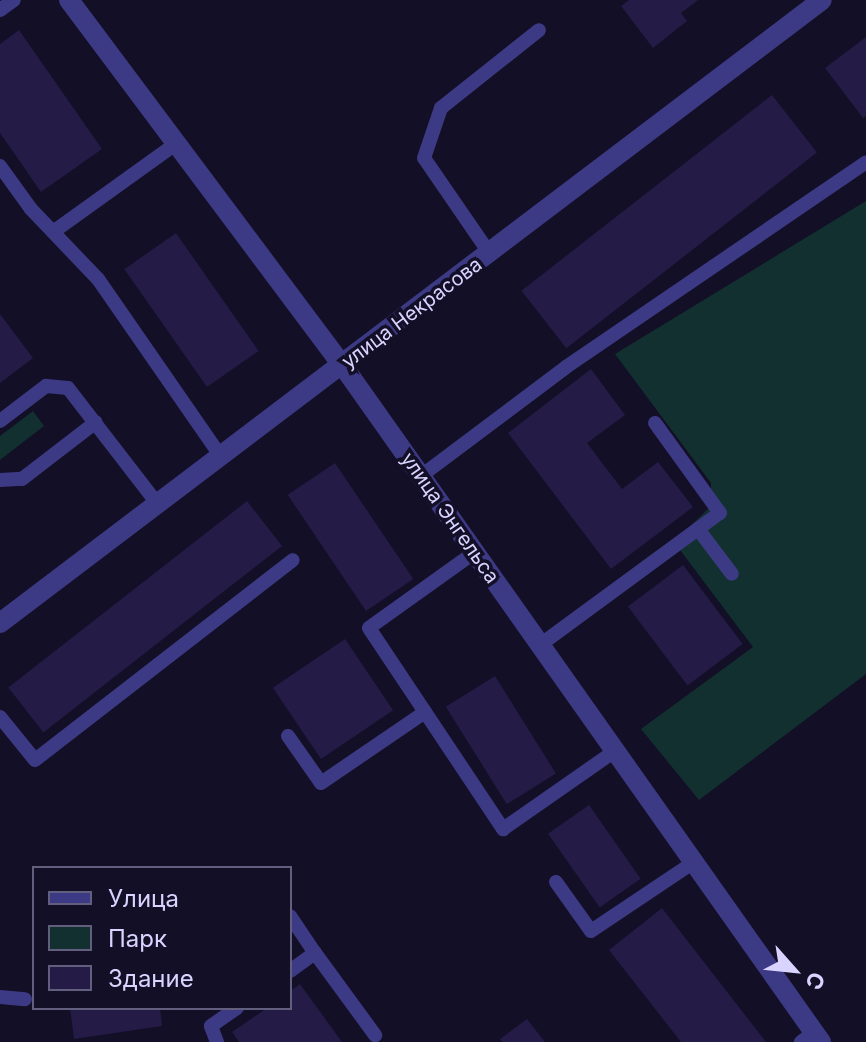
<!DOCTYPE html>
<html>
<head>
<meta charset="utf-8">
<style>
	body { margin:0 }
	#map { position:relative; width:866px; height:1042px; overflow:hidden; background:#130f26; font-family:Inter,sans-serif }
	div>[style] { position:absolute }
	.green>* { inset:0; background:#12302f }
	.building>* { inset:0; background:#241b47; transform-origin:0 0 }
	.lane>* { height:14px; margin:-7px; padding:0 7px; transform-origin:7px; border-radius:7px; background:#3d3a85 }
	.street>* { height:20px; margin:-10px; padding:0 10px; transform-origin:10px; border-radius:10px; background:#3d3a85 }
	span { translate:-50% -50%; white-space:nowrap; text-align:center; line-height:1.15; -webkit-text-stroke:7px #130f26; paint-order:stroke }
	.street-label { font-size:20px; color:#d9d4ff }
	.legend { position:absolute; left:32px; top:866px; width:260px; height:144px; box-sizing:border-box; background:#130f26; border:2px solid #625e7d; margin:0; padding:10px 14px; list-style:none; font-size:24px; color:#d9d4ff }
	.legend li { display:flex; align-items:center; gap:16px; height:40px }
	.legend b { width:40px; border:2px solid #625e7d }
	.north { position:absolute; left:754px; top:930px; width:80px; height:80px; -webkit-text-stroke:6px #130f26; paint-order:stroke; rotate:117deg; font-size:22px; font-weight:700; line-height:32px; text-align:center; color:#d9d4ff }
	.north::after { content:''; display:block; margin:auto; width:28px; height:36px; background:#d9d4ff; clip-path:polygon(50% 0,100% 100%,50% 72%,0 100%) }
</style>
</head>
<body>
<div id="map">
	<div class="green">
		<div style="clip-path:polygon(866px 201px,866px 674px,699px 800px,641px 729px,753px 647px,674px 542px,711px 506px,711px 483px,615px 354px)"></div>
		<div style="clip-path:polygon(33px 411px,44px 426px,0 460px,0 436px)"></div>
	</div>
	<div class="building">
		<div style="clip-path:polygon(629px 0,698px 0,681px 13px,687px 21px,653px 48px,621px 6px)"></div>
		<div style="clip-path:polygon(19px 30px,102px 149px,41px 192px,0 133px,0 44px)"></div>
		<div style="clip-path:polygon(866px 37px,866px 116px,863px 118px,825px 68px)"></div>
		<div style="left:772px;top:95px;width:73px;height:318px;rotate:52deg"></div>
		<div style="left:176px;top:233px;width:144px;height:63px;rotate:55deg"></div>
		<div style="clip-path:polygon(0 314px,33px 358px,0 383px)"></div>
		<div style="clip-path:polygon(591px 369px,625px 415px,587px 443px,622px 489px,658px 462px,693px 507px,611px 569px,508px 433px)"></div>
		<div style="left:335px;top:463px;width:140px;height:57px;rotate:56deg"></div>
		<div style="left:247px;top:501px;width:57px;height:303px;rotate:52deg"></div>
		<div style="left:683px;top:565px;width:99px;height:69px;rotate:53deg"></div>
		<div style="left:345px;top:639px;width:86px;height:87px;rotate:56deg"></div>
		<div style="left:495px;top:676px;width:115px;height:58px;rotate:58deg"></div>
		<div style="left:589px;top:805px;width:90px;height:50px;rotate:55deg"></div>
		<div style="clip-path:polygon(662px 908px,766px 1042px,681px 1042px,609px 950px)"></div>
		<div style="clip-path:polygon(300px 984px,342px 1042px,239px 1042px,232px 1032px,267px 1008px,290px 1008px,290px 991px)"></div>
		<div style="clip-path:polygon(70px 1008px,160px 1008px,162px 1026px,74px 1039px)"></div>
		<div style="clip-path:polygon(527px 1019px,545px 1042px,502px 1042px,500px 1039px)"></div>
	</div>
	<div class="lane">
		<div style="left:0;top:10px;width:17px;rotate:-36deg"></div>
		<div style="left:0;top:166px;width:53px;rotate:54.2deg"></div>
		<div style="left:31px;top:209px;width:97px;rotate:46.3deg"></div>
		<div style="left:98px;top:279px;width:213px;rotate:55.3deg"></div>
		<div style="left:53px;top:232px;width:153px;rotate:-35.7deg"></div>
		<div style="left:490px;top:254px;width:116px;rotate:-124.5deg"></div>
		<div style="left:424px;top:158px;width:53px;rotate:-71.2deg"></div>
		<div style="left:441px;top:108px;width:125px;rotate:-38.5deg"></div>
		<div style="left:0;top:421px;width:58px;rotate:-37.3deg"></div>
		<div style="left:46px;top:386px;width:22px;rotate:5deg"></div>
		<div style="left:68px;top:388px;width:144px;rotate:52.3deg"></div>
		<div style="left:421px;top:476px;width:181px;rotate:-36.9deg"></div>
		<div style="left:566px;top:367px;width:363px;rotate:-34.3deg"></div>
		<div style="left:0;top:480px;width:22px;rotate:-3deg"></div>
		<div style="left:22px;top:479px;width:93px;rotate:-37.6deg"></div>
		<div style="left:698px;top:529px;width:56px;rotate:52.9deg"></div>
		<div style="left:475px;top:552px;width:130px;rotate:144.4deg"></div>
		<div style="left:369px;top:628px;width:242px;rotate:56.3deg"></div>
		<div style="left:503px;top:829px;width:136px;rotate:-34.9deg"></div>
		<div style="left:540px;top:645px;width:223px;rotate:-36.3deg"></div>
		<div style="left:720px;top:513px;width:111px;rotate:-125.8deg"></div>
		<div style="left:0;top:717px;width:55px;rotate:50.9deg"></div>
		<div style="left:35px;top:760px;width:326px;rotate:-37.8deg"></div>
		<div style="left:288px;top:736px;width:57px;rotate:54.9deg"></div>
		<div style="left:321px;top:783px;width:126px;rotate:-34.3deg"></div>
		<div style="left:556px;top:882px;width:60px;rotate:54.5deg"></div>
		<div style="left:591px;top:931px;width:124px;rotate:-33.8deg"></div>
		<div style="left:290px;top:916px;width:45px;rotate:56deg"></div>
		<div style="left:290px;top:971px;width:31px;rotate:-36deg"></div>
		<div style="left:315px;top:953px;width:102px;rotate:53.8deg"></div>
		<div style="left:0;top:997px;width:25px;rotate:5deg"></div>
		<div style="left:217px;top:1042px;width:17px;rotate:-111deg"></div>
		<div style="left:211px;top:1026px;width:32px;rotate:-35deg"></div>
		<div style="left:801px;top:1042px;width:16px;rotate:-38deg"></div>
	</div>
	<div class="street">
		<div style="left:69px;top:0;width:457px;rotate:53.2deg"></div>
		<div style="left:343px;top:366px;width:828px;rotate:54.74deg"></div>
		<div style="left:0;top:623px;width:1031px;rotate:-37.16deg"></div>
	</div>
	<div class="street-label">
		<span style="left:412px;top:313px;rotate:-37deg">улица Некрасова</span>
		<span style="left:450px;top:518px;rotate:55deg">улица Энгельса</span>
	</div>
	<ul class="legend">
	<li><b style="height:10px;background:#3d3a85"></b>Улица</li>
	<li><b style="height:22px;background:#12302f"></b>Парк</li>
	<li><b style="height:22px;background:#241b47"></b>Здание</li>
	</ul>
	<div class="north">С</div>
</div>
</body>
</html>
